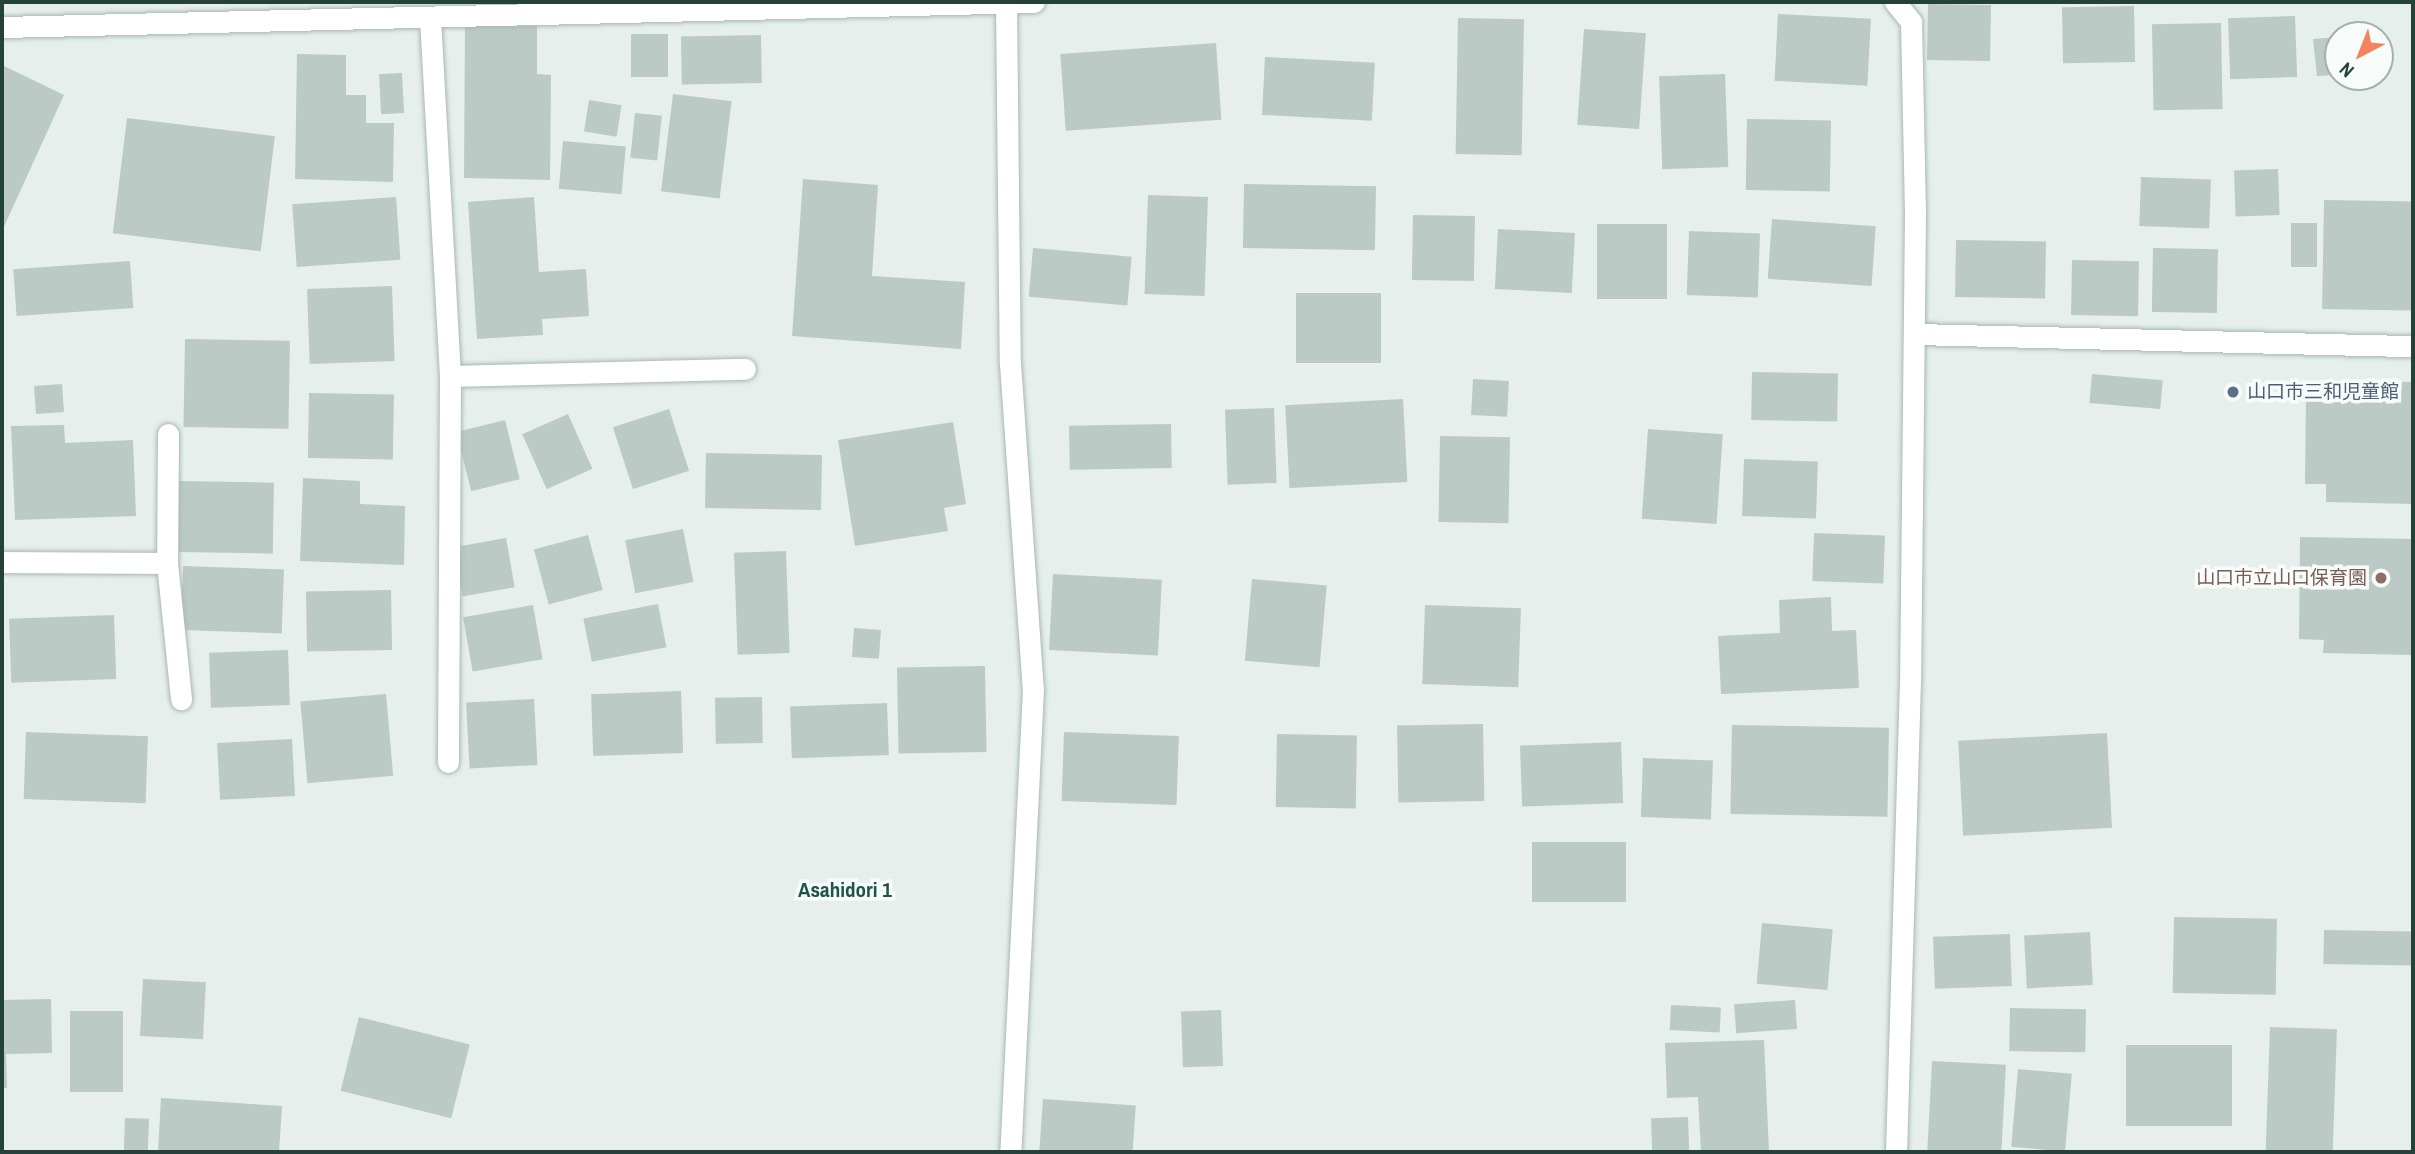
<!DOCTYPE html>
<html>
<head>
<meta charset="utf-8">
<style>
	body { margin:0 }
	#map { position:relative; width:2415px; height:1154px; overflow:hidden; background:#e6efeb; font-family:"Archivo Narrow","Noto Sans JP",sans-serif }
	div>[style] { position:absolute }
	.building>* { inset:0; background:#bbcac4; transform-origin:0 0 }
	.roads { filter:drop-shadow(0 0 2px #a8b8b2) drop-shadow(0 0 2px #a8b8b2) }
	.minor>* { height:21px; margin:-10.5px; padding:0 10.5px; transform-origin:10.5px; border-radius:10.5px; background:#fff }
	.dots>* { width:19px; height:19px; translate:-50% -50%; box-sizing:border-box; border:4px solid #f7fbf9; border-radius:50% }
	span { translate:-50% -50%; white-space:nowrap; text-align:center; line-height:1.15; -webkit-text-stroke:7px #f7fbf9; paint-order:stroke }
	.service-label { font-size:19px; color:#4e5e75 }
	.left { translate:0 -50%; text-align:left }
	.education-label { font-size:19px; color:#785e54 }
	.right { translate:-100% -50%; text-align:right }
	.neighbourhood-label { font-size:21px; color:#1f5548; font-weight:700 }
	.frame { position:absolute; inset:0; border:4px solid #24423a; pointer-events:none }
	.north { position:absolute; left:2324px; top:21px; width:70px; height:70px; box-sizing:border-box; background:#f7fbf9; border:2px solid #a3b1ad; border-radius:50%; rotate:222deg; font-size:19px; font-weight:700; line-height:28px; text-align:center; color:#24423a }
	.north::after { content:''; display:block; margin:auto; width:24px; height:32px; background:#f4845f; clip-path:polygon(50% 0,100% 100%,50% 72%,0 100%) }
</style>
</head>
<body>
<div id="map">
	<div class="building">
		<div style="left:1928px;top:4px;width:63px;height:56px;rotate:1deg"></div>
		<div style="left:2134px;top:6px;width:56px;height:72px;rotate:89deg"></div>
		<div style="left:1778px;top:14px;width:93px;height:67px;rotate:3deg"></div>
		<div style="left:2295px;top:16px;width:61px;height:67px;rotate:88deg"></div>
		<div style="left:1458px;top:18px;width:66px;height:136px;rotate:1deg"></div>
		<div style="left:2221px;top:23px;width:86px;height:69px;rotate:89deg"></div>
		<div style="clip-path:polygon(465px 24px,537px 26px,537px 74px,551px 75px,550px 180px,464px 178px)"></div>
		<div style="left:1584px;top:29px;width:62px;height:96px;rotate:4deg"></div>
		<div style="left:631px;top:34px;width:37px;height:43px"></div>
		<div style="left:761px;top:35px;width:48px;height:80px;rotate:89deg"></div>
		<div style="clip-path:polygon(2338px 37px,2338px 75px,2317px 76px,2313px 39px)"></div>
		<div style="left:1216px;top:43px;width:77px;height:156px;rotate:86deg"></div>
		<div style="clip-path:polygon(297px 54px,346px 55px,346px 95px,366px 95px,366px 123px,394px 123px,393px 182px,295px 179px)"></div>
		<div style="left:1265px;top:57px;width:110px;height:58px;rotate:3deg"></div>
		<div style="clip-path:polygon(2px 65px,64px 95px,2px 231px)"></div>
		<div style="left:402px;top:73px;width:40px;height:23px;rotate:87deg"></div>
		<div style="left:1725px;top:74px;width:93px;height:66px;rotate:88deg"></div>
		<div style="left:673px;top:94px;width:59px;height:98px;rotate:7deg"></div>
		<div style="left:589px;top:100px;width:33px;height:32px;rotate:9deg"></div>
		<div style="left:635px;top:113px;width:27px;height:45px;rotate:6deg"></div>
		<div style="left:127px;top:118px;width:149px;height:116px;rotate:7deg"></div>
		<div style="left:1747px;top:119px;width:84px;height:71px;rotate:1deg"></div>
		<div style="left:563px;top:141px;width:63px;height:48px;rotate:5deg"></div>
		<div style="left:2278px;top:169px;width:46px;height:44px;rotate:88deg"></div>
		<div style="left:2141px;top:177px;width:70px;height:49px;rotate:2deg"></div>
		<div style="clip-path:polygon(803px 179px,878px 185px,872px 276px,965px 282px,961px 349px,792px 336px)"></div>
		<div style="left:1244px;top:184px;width:132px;height:64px;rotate:1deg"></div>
		<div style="left:1148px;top:195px;width:60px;height:99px;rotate:2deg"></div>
		<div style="left:396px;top:197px;width:63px;height:104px;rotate:86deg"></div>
		<div style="clip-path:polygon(534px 197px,539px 272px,586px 269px,589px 316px,542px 319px,543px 335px,477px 339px,468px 202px)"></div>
		<div style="left:2324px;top:200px;width:89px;height:109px;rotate:1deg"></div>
		<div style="left:1413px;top:215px;width:62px;height:65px;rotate:1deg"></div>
		<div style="left:1772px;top:219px;width:104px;height:60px;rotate:4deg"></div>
		<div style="left:2291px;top:223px;width:26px;height:44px"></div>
		<div style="left:1597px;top:224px;width:70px;height:75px"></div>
		<div style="left:1498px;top:229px;width:77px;height:60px;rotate:3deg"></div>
		<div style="left:1689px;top:231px;width:71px;height:64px;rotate:2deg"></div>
		<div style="left:1956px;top:240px;width:90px;height:57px;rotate:1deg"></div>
		<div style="left:1033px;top:248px;width:99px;height:49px;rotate:5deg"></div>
		<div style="left:2153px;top:248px;width:65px;height:64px;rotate:1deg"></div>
		<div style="left:2072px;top:260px;width:67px;height:55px;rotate:1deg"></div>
		<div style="left:130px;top:261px;width:47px;height:117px;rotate:86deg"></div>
		<div style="left:392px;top:286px;width:75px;height:85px;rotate:88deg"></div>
		<div style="left:1296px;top:293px;width:85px;height:70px"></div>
		<div style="left:185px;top:339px;width:105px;height:88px;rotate:1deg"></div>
		<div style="left:1752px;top:372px;width:86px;height:48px;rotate:1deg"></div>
		<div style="left:2092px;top:374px;width:71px;height:29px;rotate:5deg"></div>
		<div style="left:1473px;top:379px;width:36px;height:36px;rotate:3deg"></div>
		<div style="clip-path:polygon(2327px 380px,2413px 382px,2413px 504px,2326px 502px,2326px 484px,2305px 484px,2306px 399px,2327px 399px)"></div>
		<div style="left:62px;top:384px;width:28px;height:28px;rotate:86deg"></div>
		<div style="left:309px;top:393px;width:85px;height:65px;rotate:1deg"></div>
		<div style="left:1403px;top:399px;width:83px;height:118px;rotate:87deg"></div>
		<div style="left:1274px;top:408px;width:75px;height:49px;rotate:88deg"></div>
		<div style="left:669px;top:409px;width:65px;height:59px;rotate:72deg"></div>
		<div style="left:568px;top:414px;width:60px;height:50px;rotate:66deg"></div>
		<div style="left:505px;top:420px;width:61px;height:50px;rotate:76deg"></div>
		<div style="clip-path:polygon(953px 422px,966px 504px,944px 508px,948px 531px,855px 546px,838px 440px)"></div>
		<div style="left:1171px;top:424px;width:44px;height:102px;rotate:89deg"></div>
		<div style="clip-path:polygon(64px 425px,65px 443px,133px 440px,136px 516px,15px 520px,11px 426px)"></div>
		<div style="left:1648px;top:429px;width:75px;height:90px;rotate:4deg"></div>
		<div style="left:1440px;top:436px;width:70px;height:86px;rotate:1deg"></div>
		<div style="left:706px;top:453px;width:116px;height:55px;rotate:1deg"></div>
		<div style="left:1744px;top:459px;width:74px;height:57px;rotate:2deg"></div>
		<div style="clip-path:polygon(303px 478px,360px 481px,360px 504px,405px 506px,404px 565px,300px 561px)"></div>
		<div style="left:178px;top:481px;width:96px;height:71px;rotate:1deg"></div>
		<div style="left:683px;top:529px;width:54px;height:59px;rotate:79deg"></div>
		<div style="left:1814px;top:533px;width:71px;height:48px;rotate:2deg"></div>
		<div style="left:588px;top:535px;width:57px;height:56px;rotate:75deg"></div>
		<div style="clip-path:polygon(2300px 537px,2413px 539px,2413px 655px,2323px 653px,2324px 640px,2299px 639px)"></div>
		<div style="left:506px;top:538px;width:50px;height:53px;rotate:80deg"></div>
		<div style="left:786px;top:551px;width:102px;height:52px;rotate:88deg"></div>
		<div style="left:183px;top:566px;width:101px;height:64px;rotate:2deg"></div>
		<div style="left:1053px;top:574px;width:109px;height:76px;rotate:3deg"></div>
		<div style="left:1252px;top:579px;width:75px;height:82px;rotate:5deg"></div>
		<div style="left:391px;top:590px;width:60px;height:85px;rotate:89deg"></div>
		<div style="clip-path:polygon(1831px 597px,1832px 631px,1856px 630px,1859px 688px,1721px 694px,1718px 636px,1780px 633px,1779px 600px)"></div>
		<div style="left:658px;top:604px;width:44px;height:76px;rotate:79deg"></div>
		<div style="left:533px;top:605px;width:55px;height:71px;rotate:80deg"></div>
		<div style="left:1425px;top:605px;width:96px;height:79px;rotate:2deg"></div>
		<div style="left:114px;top:615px;width:64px;height:105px;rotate:88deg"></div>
		<div style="left:854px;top:628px;width:27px;height:29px;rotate:4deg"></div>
		<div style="left:288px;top:650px;width:55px;height:79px;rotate:88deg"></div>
		<div style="left:985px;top:666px;width:86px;height:88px;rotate:89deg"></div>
		<div style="left:681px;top:691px;width:62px;height:90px;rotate:88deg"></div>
		<div style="left:386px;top:694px;width:82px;height:86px;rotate:85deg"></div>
		<div style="left:762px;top:697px;width:46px;height:47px;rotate:89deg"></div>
		<div style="left:534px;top:699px;width:66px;height:68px;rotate:87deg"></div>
		<div style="left:887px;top:703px;width:52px;height:97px;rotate:88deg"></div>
		<div style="left:1483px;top:724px;width:77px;height:86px;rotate:89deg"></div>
		<div style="left:1732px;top:725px;width:157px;height:89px;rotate:1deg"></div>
		<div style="left:26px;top:732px;width:122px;height:67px;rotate:2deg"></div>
		<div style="left:1064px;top:732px;width:115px;height:69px;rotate:2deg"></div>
		<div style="left:2107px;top:733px;width:95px;height:149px;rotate:87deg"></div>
		<div style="left:1277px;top:734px;width:80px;height:73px;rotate:1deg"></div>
		<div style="left:292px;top:739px;width:57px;height:75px;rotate:87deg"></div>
		<div style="left:1621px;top:742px;width:61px;height:101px;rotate:88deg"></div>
		<div style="left:1643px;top:758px;width:70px;height:59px;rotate:2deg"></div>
		<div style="left:1532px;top:842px;width:94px;height:60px"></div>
		<div style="left:2174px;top:917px;width:103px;height:76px;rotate:1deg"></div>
		<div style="left:1762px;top:923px;width:71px;height:61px;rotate:5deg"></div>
		<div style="left:2324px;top:930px;width:89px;height:34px;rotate:1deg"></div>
		<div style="left:2090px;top:932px;width:53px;height:66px;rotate:87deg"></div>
		<div style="left:2010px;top:934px;width:52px;height:77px;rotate:88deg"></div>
		<div style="left:143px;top:979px;width:63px;height:57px;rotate:3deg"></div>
		<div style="clip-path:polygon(51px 999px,52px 1053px,6px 1054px,7px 1088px,2px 1088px,2px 1000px)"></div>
		<div style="left:1795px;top:1000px;width:29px;height:61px;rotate:86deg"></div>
		<div style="left:1671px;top:1005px;width:50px;height:25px;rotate:3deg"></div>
		<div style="left:2010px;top:1008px;width:76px;height:43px;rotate:1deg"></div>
		<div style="left:1221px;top:1010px;width:56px;height:40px;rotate:88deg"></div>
		<div style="left:70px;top:1011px;width:53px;height:81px"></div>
		<div style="left:359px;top:1017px;width:114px;height:76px;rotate:14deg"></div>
		<div style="left:2270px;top:1027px;width:67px;height:123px;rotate:2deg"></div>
		<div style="clip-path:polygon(1764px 1040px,1769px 1152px,1701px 1152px,1698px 1097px,1667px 1098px,1665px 1043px)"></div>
		<div style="left:2126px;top:1045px;width:106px;height:81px"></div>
		<div style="left:1932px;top:1061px;width:74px;height:91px;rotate:3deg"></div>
		<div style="left:2018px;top:1069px;width:54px;height:78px;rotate:5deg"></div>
		<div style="clip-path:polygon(161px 1098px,282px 1106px,279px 1152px,158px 1152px)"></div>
		<div style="left:1043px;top:1099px;width:93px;height:53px;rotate:4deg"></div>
		<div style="left:1688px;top:1117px;width:35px;height:37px;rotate:88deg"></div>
		<div style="left:125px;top:1118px;width:24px;height:34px;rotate:2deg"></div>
	</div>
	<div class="roads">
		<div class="minor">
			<div style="left:1006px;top:2px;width:361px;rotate:89.4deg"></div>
			<div style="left:1010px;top:363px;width:327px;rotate:86deg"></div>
			<div style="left:1033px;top:689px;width:464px;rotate:92.8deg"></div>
			<div style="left:1895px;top:2px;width:26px;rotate:51deg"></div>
			<div style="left:1911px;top:22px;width:192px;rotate:88.8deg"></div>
			<div style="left:1915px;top:214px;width:467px;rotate:90.6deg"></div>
			<div style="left:1910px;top:681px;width:471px;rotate:91.7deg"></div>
			<div style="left:430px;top:18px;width:359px;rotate:86.8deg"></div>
			<div style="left:450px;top:376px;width:386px;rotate:90.3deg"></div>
			<div style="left:2px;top:27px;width:1032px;rotate:-1.39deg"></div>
			<div style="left:1915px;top:334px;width:498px;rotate:1.4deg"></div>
			<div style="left:450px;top:376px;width:295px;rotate:-1.4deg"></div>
			<div style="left:168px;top:434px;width:129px;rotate:90.4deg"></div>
			<div style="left:167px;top:563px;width:137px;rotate:84.1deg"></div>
			<div style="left:2px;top:562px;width:165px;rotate:0.3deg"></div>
		</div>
	</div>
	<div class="dots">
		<div style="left:2233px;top:392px;background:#5c6f8a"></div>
		<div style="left:2381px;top:578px;background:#8d6e63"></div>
	</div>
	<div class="service-label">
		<span class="left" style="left:2247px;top:392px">山口市三和児童館</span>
	</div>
	<div class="education-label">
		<span class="right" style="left:2367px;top:578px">山口市立山口保育園</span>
	</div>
	<div class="neighbourhood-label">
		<span style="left:845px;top:890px">Asahidori 1</span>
	</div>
	<div class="frame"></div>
	<div class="north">N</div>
</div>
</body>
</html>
